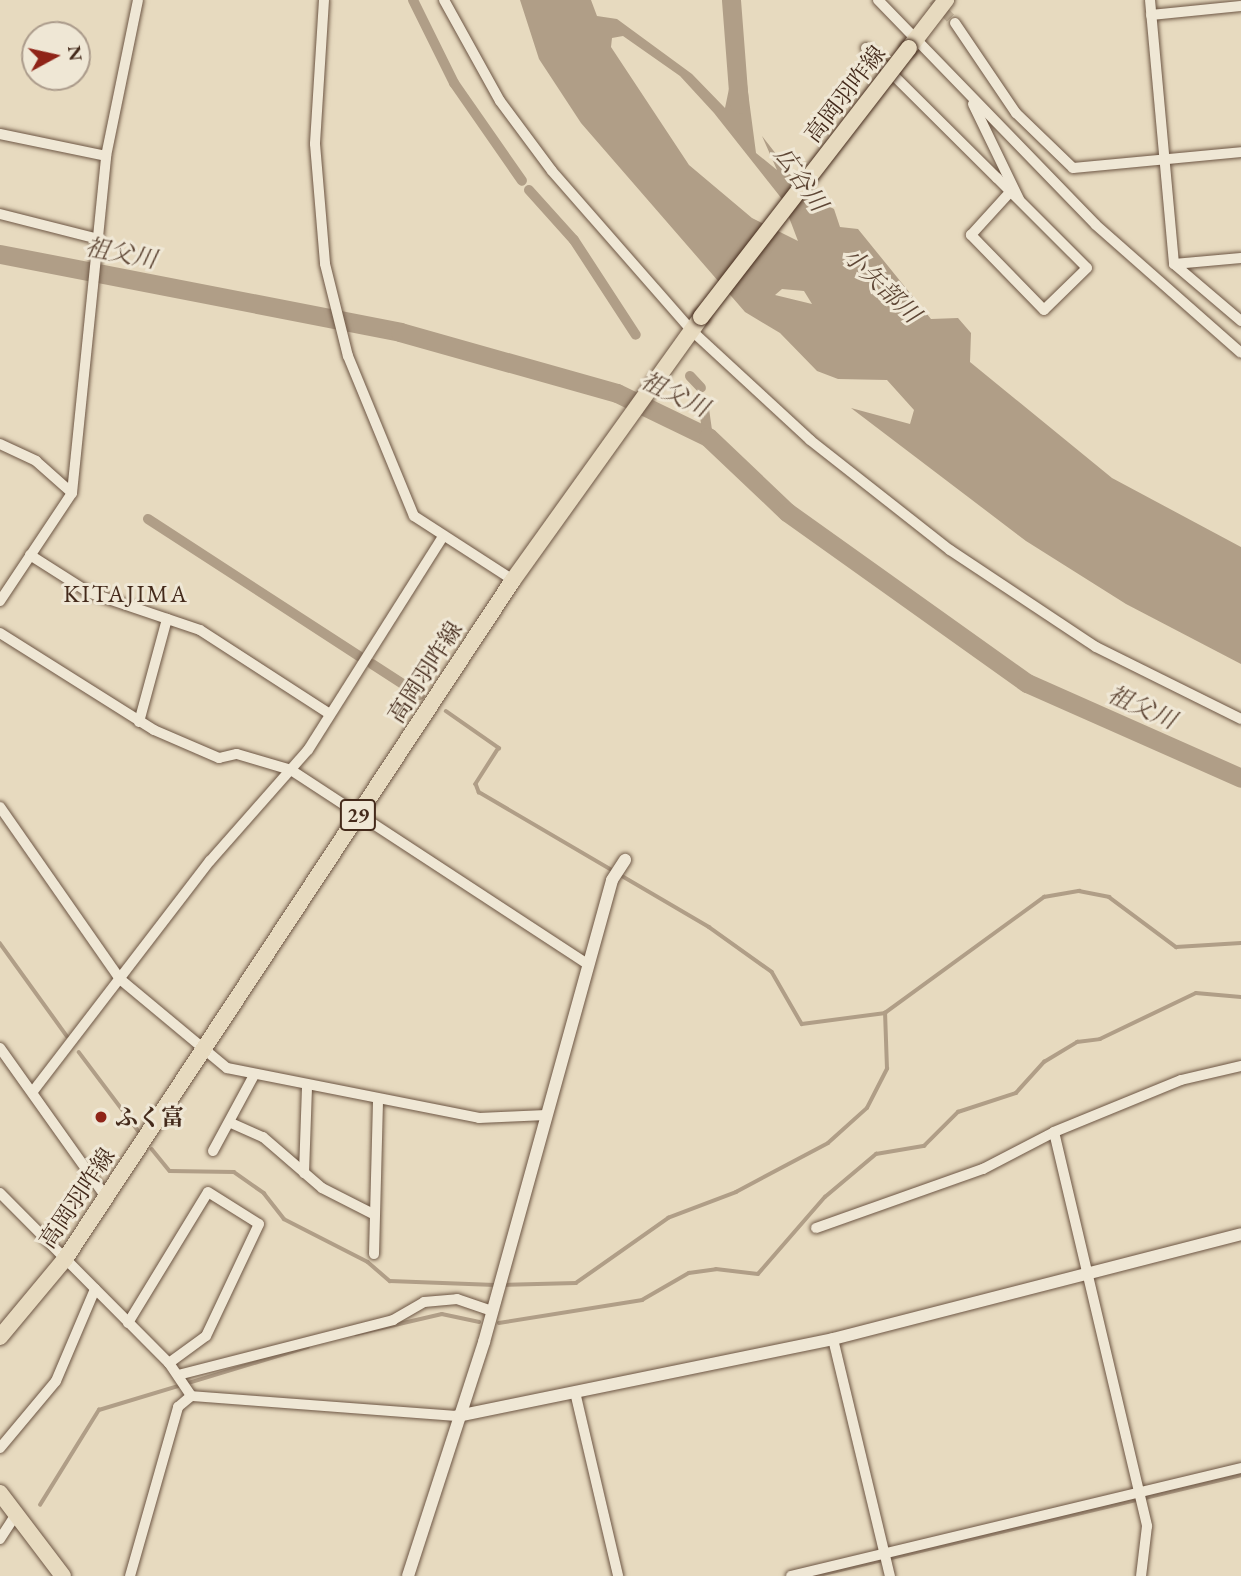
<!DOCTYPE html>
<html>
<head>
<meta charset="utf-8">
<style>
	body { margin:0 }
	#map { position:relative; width:1241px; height:1576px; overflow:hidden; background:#e7dabf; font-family:"EB Garamond","Noto Serif JP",serif }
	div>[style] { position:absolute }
	.water>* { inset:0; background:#b09e87 }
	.stream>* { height:3.5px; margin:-1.75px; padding:0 1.75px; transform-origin:1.75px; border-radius:1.75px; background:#b09e87 }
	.canal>* { height:10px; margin:-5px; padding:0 5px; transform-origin:5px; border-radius:5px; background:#b09e87 }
	.river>* { height:19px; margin:-9.5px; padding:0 9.5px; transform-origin:9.5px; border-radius:9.5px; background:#b09e87 }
	.minor-tunnel>* { height:10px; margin-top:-5px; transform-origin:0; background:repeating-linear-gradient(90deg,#c6b79e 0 10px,transparent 0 15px) }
	.roads { filter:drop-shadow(0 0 2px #6d5644) drop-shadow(0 0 2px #6d5644) }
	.minor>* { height:10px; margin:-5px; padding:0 5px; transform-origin:5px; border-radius:5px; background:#efe7d5 }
	.tertiary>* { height:12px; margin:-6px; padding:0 6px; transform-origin:6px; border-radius:6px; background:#efe7d5 }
	.primary>* { height:16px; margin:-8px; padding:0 8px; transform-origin:8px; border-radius:8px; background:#e7dabf }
	.trunk>* { height:16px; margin:-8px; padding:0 8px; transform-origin:8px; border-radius:8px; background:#e7dabf }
	.bridges { filter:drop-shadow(0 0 2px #442a1b) drop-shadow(0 0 2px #442a1b) }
	.primary-bridge>* { height:16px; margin:-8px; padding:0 8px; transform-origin:8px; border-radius:8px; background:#e7dabf }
	.dots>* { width:19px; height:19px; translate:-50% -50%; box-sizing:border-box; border:4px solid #efe7d5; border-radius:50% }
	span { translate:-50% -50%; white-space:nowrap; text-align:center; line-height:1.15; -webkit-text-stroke:6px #efe7d5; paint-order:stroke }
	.shield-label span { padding:2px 5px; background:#efe7d5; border:2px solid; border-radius:5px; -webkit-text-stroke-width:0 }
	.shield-label { font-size:21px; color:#442a1b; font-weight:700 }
	.street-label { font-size:23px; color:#442a1b }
	.poi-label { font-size:23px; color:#442a1b; font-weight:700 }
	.left { translate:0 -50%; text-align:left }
	.water-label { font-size:24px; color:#5f4736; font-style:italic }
	.neighbourhood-label { font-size:24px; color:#442a1b; letter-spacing:2px }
	.north { position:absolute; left:21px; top:21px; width:70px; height:70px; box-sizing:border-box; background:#efe7d5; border:2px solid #ab9b8b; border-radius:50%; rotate:82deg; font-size:19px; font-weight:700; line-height:28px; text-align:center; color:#442a1b }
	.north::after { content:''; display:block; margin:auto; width:24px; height:32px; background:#8f2418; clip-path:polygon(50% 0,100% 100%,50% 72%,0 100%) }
</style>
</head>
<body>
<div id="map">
	<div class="water">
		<div style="clip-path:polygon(evenodd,520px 0,591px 0,597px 16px,617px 19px,692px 74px,725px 108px,731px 79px,746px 77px,756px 153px,777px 170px,762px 136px,809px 196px,834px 209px,840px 227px,858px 229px,931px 319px,958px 318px,971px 333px,970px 362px,1112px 478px,1241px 547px,1241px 664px,1126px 604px,1026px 541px,851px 408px,910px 424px,914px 410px,887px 380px,838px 379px,817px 371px,780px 333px,745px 312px,581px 123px,539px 59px,520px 0,623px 36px,680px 76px,714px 113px,782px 199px,798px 241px,752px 218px,689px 165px,611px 47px,612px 38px,623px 36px,520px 0,782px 289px,804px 291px,812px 304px,775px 295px,782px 289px)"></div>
	</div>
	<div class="stream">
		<div style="left:446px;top:711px;width:65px;rotate:34.9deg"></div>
		<div style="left:499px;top:748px;width:43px;rotate:122.6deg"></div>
		<div style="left:476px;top:784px;width:9px;rotate:69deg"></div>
		<div style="left:479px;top:792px;width:267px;rotate:30.4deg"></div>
		<div style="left:709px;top:927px;width:77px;rotate:35.5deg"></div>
		<div style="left:772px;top:972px;width:60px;rotate:60deg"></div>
		<div style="left:802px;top:1024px;width:84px;rotate:-7.5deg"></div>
		<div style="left:885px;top:1013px;width:197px;rotate:-36.1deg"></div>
		<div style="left:1044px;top:897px;width:36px;rotate:-10deg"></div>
		<div style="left:1079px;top:891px;width:31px;rotate:11deg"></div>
		<div style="left:1109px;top:897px;width:84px;rotate:36.7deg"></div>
		<div style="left:1176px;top:947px;width:65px;rotate:-3.5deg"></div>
		<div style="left:0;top:943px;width:115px;rotate:54.2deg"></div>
		<div style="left:79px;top:1052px;width:101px;rotate:53deg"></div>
		<div style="left:152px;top:1149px;width:28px;rotate:51deg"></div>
		<div style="left:170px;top:1171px;width:64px;rotate:0.9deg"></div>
		<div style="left:234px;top:1172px;width:37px;rotate:35deg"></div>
		<div style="left:264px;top:1193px;width:33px;rotate:52deg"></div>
		<div style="left:284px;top:1219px;width:94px;rotate:27.1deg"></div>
		<div style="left:368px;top:1262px;width:29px;rotate:41deg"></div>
		<div style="left:390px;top:1281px;width:105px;rotate:2.2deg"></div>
		<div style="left:503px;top:1285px;width:73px;rotate:-1.6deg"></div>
		<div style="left:576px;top:1283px;width:113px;rotate:-35.2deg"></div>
		<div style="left:668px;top:1218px;width:73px;rotate:-20.9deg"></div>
		<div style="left:736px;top:1192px;width:104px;rotate:-28deg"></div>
		<div style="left:828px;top:1143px;width:52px;rotate:-41.9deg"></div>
		<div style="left:867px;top:1108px;width:44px;rotate:-62.9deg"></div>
		<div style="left:887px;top:1069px;width:56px;rotate:-92deg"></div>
		<div style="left:499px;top:1323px;width:145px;rotate:-9.1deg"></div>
		<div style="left:642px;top:1300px;width:54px;rotate:-29.9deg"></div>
		<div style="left:689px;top:1273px;width:27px;rotate:-8deg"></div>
		<div style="left:716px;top:1269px;width:42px;rotate:6.8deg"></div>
		<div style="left:758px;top:1274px;width:102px;rotate:-49deg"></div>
		<div style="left:825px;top:1197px;width:67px;rotate:-40.1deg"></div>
		<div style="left:876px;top:1154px;width:49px;rotate:-9.5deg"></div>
		<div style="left:924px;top:1146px;width:48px;rotate:-45deg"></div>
		<div style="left:958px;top:1112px;width:61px;rotate:-18.1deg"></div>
		<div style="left:1016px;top:1093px;width:42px;rotate:-47.9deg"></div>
		<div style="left:1044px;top:1062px;width:39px;rotate:-31deg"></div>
		<div style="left:1077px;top:1042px;width:23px;rotate:-7deg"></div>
		<div style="left:1100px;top:1039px;width:106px;rotate:-25.6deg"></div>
		<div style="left:1196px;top:993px;width:45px;rotate:5.1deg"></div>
		<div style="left:356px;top:1334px;width:88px;rotate:-13.1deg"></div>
		<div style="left:442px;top:1314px;width:38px;rotate:12deg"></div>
		<div style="left:40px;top:1505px;width:112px;rotate:-58.2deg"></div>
		<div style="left:99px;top:1410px;width:218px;rotate:-16.8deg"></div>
		<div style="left:815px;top:1576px;width:438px;rotate:-13.3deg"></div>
	</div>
	<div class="canal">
		<div style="left:413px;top:0;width:93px;rotate:63.7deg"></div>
		<div style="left:454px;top:83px;width:119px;rotate:55.2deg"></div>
		<div style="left:529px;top:190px;width:67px;rotate:48deg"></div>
		<div style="left:574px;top:240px;width:113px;rotate:56.9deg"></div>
		<div style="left:690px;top:376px;width:16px;rotate:47deg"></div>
		<div style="left:704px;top:409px;width:28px;rotate:82deg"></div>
		<div style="left:148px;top:519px;width:252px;rotate:33deg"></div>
		<div style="left:372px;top:664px;width:57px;rotate:32.9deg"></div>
	</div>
	<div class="river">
		<div style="left:731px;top:0;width:104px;rotate:85.6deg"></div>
		<div style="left:0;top:254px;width:408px;rotate:11deg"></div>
		<div style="left:400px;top:332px;width:225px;rotate:15.7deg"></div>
		<div style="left:617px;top:393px;width:101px;rotate:25.8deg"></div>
		<div style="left:708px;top:437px;width:109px;rotate:43.5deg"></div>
		<div style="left:787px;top:512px;width:295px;rotate:35.5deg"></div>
		<div style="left:1027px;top:683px;width:234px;rotate:23.9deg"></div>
	</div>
	<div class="minor-tunnel">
		<div style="left:933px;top:0;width:32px;rotate:46deg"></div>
	</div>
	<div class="roads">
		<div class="minor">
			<div style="left:324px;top:0;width:144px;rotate:93.6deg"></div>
			<div style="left:315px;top:144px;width:120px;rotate:85.2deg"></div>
			<div style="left:325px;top:264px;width:95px;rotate:76deg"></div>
			<div style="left:348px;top:356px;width:173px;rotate:67.6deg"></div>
			<div style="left:414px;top:516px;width:118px;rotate:32.9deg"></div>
			<div style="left:444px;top:0;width:115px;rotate:61deg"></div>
			<div style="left:500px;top:101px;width:87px;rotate:53.4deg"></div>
			<div style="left:552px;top:171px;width:211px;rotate:48.8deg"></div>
			<div style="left:691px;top:330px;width:162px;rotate:42.7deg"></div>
			<div style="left:810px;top:440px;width:178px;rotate:38.2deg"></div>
			<div style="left:950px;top:550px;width:175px;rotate:33.6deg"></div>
			<div style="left:1096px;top:647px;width:162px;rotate:26.4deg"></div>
			<div style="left:878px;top:0;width:313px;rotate:45.9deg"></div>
			<div style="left:1096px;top:225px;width:193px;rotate:41.4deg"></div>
			<div style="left:1150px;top:0;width:265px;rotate:84.8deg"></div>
			<div style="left:1174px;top:264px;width:88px;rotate:40.4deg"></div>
			<div style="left:1151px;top:15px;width:90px;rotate:-5.7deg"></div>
			<div style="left:955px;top:23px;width:109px;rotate:55.9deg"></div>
			<div style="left:1016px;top:113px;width:79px;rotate:44deg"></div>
			<div style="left:1073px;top:168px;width:169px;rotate:-5.4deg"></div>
			<div style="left:866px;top:48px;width:185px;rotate:44.8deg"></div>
			<div style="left:997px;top:178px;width:127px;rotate:45deg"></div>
			<div style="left:1087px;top:268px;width:60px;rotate:135.7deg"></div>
			<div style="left:1044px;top:310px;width:105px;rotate:-134.2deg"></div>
			<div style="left:971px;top:235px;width:59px;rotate:-47.7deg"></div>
			<div style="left:973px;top:104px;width:106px;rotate:64.2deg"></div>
			<div style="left:0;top:134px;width:108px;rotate:11.7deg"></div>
			<div style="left:0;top:214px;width:101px;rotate:14.3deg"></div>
			<div style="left:1174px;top:264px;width:67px;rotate:-5.1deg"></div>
			<div style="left:0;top:444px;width:40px;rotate:25deg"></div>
			<div style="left:36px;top:461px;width:48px;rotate:41.6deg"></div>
			<div style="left:30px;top:555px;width:69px;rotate:32.5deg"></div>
			<div style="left:88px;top:592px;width:118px;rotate:18.7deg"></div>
			<div style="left:200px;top:630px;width:155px;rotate:32.9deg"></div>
			<div style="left:0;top:601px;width:130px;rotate:-56.3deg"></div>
			<div style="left:72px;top:493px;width:339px;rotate:-84.2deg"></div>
			<div style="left:106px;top:156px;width:159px;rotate:-78.4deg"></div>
			<div style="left:0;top:633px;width:182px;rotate:32.2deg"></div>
			<div style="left:154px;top:730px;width:71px;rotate:23.3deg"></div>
			<div style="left:219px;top:758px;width:18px;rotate:-13deg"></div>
			<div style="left:237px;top:754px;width:56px;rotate:16.5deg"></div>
			<div style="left:291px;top:770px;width:354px;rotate:33.2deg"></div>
			<div style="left:139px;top:722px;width:107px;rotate:-74.8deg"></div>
			<div style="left:0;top:807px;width:210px;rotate:55.1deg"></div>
			<div style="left:120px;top:979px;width:139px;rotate:39.8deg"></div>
			<div style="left:227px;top:1068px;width:257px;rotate:11.2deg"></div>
			<div style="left:479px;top:1118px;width:67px;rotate:-2.6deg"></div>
			<div style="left:0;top:1048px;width:183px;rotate:54.6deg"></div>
			<div style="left:34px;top:1090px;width:289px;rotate:-52.5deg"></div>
			<div style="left:210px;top:861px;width:148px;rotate:-48.6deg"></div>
			<div style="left:308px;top:750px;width:251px;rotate:-57.7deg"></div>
			<div style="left:231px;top:1123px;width:35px;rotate:24deg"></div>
			<div style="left:263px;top:1137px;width:78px;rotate:40.8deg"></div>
			<div style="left:322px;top:1188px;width:59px;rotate:27deg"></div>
			<div style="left:1054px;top:1132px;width:405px;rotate:76.7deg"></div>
			<div style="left:1147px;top:1526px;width:50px;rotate:96.8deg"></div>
			<div style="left:213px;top:1151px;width:84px;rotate:-61.6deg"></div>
			<div style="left:304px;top:1173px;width:86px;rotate:-88deg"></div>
			<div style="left:0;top:1193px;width:240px;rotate:45.2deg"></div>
			<div style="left:169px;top:1363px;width:40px;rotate:56deg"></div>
			<div style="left:816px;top:1228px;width:177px;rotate:-19.5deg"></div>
			<div style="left:983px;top:1169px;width:80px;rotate:-27.5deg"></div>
			<div style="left:1054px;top:1132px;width:137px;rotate:-22.3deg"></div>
			<div style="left:1181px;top:1080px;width:62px;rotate:-13.1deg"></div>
			<div style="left:374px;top:1254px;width:154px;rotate:-88.5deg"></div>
			<div style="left:128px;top:1323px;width:153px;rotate:-58.6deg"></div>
			<div style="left:208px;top:1192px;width:60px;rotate:32.1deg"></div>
			<div style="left:259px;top:1224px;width:124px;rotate:115.3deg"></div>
			<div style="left:206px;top:1336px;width:46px;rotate:143.9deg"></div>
			<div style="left:833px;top:1339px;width:244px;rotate:76.5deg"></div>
			<div style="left:178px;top:1375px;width:222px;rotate:-14.3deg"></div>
			<div style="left:393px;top:1320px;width:36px;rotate:-30deg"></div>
			<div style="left:424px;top:1302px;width:33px;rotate:-5deg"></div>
			<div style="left:457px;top:1299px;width:37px;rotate:19deg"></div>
			<div style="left:575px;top:1392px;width:189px;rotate:76.8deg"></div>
			<div style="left:0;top:1448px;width:87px;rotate:-50.1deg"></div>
			<div style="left:56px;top:1381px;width:100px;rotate:-67deg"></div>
			<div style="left:0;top:1539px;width:30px;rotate:-57deg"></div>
			<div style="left:130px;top:1576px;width:176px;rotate:-74.1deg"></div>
			<div style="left:178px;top:1407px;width:17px;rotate:-40deg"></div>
			<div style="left:191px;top:1396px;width:268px;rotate:4.3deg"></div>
			<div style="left:791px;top:1576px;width:463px;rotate:-13.5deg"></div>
		</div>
		<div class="tertiary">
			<div style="left:458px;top:1416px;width:383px;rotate:-11.6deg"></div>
			<div style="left:833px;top:1339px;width:421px;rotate:-14.4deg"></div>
			<div style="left:408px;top:1576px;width:246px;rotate:-72deg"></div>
			<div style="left:484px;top:1342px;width:479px;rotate:-74.5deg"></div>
			<div style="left:612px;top:880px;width:24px;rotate:-57deg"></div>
		</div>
		<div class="primary">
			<div style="left:909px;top:48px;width:61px;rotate:-52.4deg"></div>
			<div style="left:0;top:1337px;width:102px;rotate:-50.2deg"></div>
			<div style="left:65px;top:1259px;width:813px;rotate:-56.58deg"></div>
			<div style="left:513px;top:580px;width:323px;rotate:-54.4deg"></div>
		</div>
		<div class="trunk">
			<div style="left:0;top:1493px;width:104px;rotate:52.8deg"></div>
		</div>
	</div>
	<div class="bridges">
		<div class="primary-bridge">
			<div style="left:701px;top:317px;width:340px;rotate:-52.3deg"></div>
		</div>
	</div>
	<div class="dots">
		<div style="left:101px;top:1117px;background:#8f2418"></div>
	</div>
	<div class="shield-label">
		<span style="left:358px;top:815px">29</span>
	</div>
	<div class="street-label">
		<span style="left:845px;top:94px;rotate:-52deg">高岡羽咋線</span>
		<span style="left:425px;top:672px;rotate:-57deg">高岡羽咋線</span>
		<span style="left:77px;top:1198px;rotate:-56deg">高岡羽咋線</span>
	</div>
	<div class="poi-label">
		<span class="left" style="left:115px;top:1117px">ふく富</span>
	</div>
	<div class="water-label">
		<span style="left:801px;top:179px;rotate:55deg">広谷川</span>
		<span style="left:121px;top:253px;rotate:11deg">祖父川</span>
		<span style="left:882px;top:285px;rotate:44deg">小矢部川</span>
		<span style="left:675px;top:394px;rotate:26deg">祖父川</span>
		<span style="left:1142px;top:707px;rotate:24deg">祖父川</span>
	</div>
	<div class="neighbourhood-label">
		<span style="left:126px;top:594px">KITAJIMA</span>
	</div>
	<div class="north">N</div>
</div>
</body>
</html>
